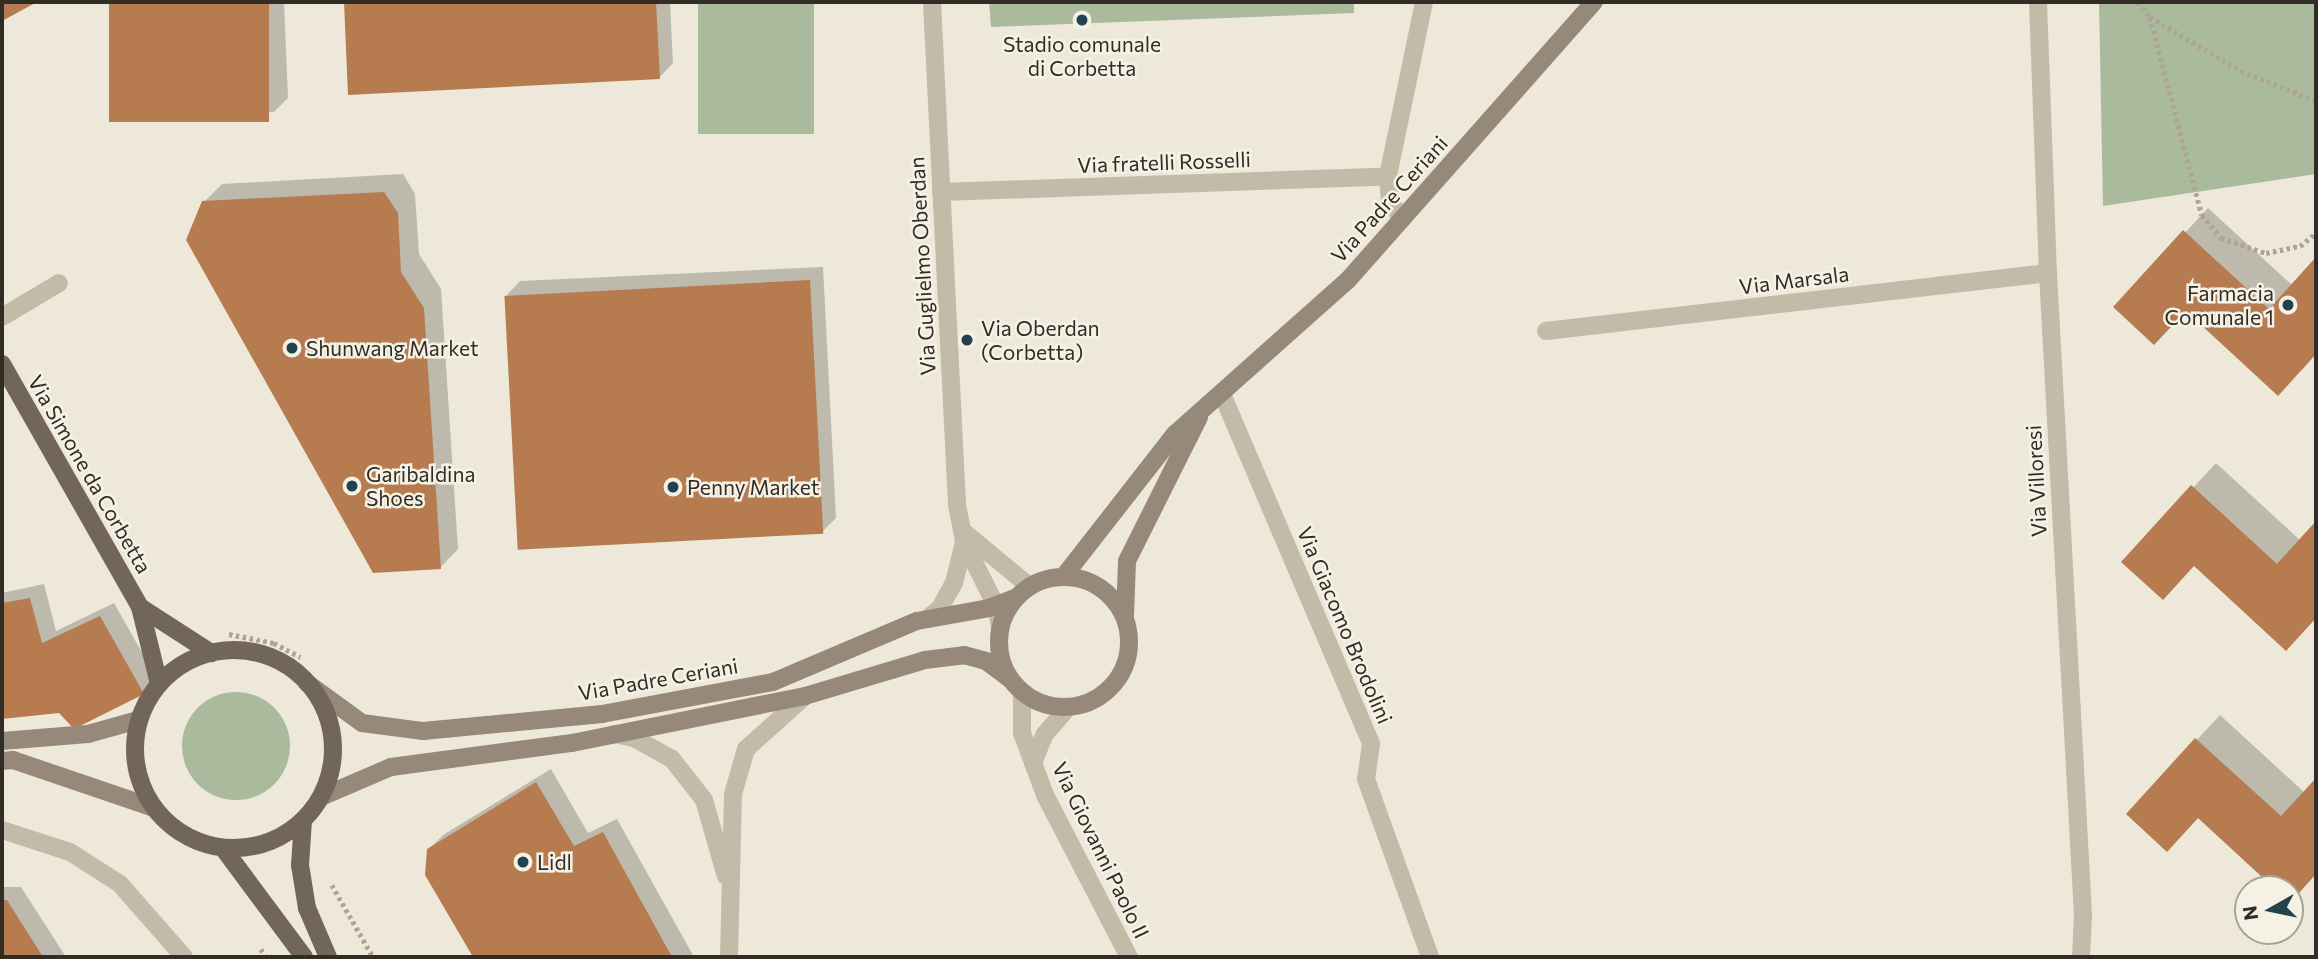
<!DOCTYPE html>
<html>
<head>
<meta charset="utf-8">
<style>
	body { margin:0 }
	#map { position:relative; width:2318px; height:959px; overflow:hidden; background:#ede8d9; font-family:Commissioner,sans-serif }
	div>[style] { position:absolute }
	.green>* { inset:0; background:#aaba9c; transform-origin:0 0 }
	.round { border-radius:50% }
	.shadow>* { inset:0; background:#0003 }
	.building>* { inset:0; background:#b67c4f; transform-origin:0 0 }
	.path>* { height:4.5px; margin-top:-2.25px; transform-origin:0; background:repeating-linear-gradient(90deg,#afa492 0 3.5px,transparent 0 7px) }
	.lane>* { height:18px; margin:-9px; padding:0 9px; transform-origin:9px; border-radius:9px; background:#c3baa7 }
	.street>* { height:18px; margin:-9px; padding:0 9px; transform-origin:9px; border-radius:9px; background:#c3baa7 }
	.secondary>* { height:18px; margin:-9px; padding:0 9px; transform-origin:9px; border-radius:9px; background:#978979 }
	.secondary>.ring { margin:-9px; padding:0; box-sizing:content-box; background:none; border:18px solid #978979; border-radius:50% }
	.primary>* { height:18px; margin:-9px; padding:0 9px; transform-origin:9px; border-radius:9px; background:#716659 }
	.primary>.ring { margin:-9px; padding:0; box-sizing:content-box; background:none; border:18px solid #716659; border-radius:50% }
	.dots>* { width:19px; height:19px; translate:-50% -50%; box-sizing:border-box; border:4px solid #f6f1e5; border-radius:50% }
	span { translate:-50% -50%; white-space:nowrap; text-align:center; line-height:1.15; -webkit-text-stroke:5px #f6f1e5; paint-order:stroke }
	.poi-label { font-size:21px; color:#312c26 }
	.right { translate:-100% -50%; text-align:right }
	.left { translate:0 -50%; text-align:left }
	.street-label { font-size:21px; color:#312c26 }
	.frame { position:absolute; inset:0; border:4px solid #312c26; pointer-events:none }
	.north { position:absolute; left:2234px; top:875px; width:70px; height:70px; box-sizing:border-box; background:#f6f1e5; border:2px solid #a7a299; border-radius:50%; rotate:261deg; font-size:19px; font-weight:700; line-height:28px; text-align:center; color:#312c26 }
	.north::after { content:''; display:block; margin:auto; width:24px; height:32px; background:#22424d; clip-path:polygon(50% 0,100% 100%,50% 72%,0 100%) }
</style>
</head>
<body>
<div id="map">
	<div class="green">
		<div style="left:698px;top:2px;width:116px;height:132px"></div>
		<div style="clip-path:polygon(989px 2px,1354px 2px,1354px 13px,991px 27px)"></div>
		<div style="clip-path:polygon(2099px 2px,2316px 2px,2316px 174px,2103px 206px)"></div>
		<div class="round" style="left:182px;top:692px;width:108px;height:108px"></div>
	</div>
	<div class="shadow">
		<div style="clip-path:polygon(111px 2px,284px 2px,288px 98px,274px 112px,117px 120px)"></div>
		<div style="clip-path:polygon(345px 2px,670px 2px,673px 63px,659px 78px,350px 93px)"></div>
		<div style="clip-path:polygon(403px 174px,415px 194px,419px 254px,441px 289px,458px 549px,440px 568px,204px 202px,222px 184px)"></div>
		<div style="clip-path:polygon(2208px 208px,2293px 286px,2316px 260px,2316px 354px,2302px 370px,2187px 309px,2116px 307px)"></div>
		<div style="clip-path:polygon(823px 267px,836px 518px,821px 533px,506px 296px,520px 281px)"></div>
		<div style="clip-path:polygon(2216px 463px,2301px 541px,2316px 524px,2316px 618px,2310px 625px,2195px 564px,2124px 562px)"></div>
		<div style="clip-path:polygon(44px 584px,56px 631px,114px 603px,157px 679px,143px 693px,59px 711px,2px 717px,2px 593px)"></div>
		<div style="clip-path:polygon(2220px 715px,2305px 793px,2316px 780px,2316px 874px,2290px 900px,2290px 889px,2277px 889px,2199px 817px,2167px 850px,2128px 814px)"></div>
		<div style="clip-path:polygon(551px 769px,588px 833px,617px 819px,694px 957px,475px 957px,427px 875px,428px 850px,443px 835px)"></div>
		<div style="clip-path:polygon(2px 887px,21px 887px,66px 957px,2px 957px)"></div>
	</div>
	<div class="building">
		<div style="clip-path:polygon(2px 2px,37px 2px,2px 21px)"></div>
		<div style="left:109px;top:2px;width:160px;height:120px"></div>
		<div style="clip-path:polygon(344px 2px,656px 2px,660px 79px,348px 95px)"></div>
		<div style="clip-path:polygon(384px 192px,398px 213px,401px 272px,424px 308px,441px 569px,373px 573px,186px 240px,202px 201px)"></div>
		<div style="clip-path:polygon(2183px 230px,2269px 309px,2316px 257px,2316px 354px,2278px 396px,2186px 311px,2154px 345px,2113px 307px)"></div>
		<div style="left:810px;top:280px;width:254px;height:306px;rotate:87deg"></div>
		<div style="clip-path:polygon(2191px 485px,2277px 564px,2316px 521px,2316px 618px,2286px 651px,2194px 566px,2163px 600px,2121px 562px)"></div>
		<div style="clip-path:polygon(30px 598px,42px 643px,100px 616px,144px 694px,74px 729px,59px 713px,2px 719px,2px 603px)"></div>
		<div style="clip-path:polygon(2195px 738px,2281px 816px,2316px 778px,2316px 874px,2290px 903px,2290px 889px,2275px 889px,2198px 818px,2167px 852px,2126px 814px)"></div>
		<div style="clip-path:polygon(536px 782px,574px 846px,603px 832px,672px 957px,473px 957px,425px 875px,427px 849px)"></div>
		<div style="clip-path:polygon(2px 900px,7px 900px,43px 957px,2px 957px)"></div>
	</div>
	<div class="path">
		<div style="left:2138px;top:2px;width:19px;rotate:51deg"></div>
		<div style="left:2150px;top:17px;width:106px;rotate:30.7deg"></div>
		<div style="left:2241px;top:71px;width:81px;rotate:21.8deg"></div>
		<div style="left:2150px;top:17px;width:205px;rotate:75.3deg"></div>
		<div style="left:2202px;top:215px;width:30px;rotate:50deg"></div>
		<div style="left:2221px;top:238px;width:47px;rotate:18.4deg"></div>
		<div style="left:2266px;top:253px;width:35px;rotate:-12deg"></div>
		<div style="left:2300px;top:246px;width:21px;rotate:-39deg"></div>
		<div style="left:229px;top:634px;width:46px;rotate:11.3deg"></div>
		<div style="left:274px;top:643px;width:30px;rotate:28deg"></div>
		<div style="left:332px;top:885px;width:83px;rotate:60.3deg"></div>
		<div style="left:261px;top:949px;width:9px;rotate:58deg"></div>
	</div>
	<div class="lane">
		<div style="left:2px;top:317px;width:66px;rotate:-30.8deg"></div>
		<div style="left:614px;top:734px;width:20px;rotate:11deg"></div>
		<div style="left:634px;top:738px;width:43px;rotate:28.9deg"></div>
		<div style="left:672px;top:759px;width:52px;rotate:52deg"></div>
		<div style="left:704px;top:800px;width:79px;rotate:73.9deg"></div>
		<div style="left:2px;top:830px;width:71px;rotate:17.9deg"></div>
		<div style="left:70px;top:852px;width:59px;rotate:32.6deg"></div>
		<div style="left:120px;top:884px;width:97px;rotate:48.8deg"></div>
		<div style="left:729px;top:957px;width:163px;rotate:-88.6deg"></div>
		<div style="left:733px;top:794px;width:47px;rotate:-73.9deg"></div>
		<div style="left:746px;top:749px;width:79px;rotate:-41.9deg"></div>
	</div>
	<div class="street">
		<div style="left:932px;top:2px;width:504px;rotate:87.15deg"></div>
		<div style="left:957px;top:505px;width:38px;rotate:79deg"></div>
		<div style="left:964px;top:542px;width:72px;rotate:63.4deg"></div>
		<div style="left:996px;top:606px;width:21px;rotate:79deg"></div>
		<div style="left:2038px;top:2px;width:271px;rotate:87.9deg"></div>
		<div style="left:2048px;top:273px;width:643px;rotate:86.88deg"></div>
		<div style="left:2083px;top:915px;width:42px;rotate:92.7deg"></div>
		<div style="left:941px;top:192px;width:447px;rotate:-2deg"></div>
		<div style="left:1402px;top:219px;width:22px;rotate:-124deg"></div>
		<div style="left:1390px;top:201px;width:25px;rotate:-95deg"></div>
		<div style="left:1388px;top:176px;width:178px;rotate:-78.3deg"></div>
		<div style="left:1546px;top:331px;width:505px;rotate:-6.59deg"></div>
		<div style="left:1222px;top:394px;width:380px;rotate:66.9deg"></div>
		<div style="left:1371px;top:744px;width:35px;rotate:98deg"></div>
		<div style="left:1366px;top:779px;width:189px;rotate:70.2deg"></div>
		<div style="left:965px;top:533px;width:83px;rotate:39.6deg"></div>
		<div style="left:927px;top:619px;width:17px;rotate:-40deg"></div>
		<div style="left:940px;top:608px;width:29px;rotate:-61deg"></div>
		<div style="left:954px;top:583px;width:42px;rotate:-76.3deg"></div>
		<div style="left:1022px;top:692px;width:41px;rotate:90deg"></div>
		<div style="left:1022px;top:733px;width:66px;rotate:69.6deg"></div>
		<div style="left:1045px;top:795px;width:182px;rotate:62.6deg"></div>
		<div style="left:1033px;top:763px;width:31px;rotate:-68deg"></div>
		<div style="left:1045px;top:734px;width:35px;rotate:-49deg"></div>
	</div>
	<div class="secondary">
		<div style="left:1064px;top:576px;width:180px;rotate:-52deg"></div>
		<div style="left:1175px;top:434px;width:232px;rotate:-41.7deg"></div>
		<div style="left:1348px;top:280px;width:371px;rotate:-48.5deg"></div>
		<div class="ring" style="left:999px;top:577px;width:112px;height:112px"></div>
		<div style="left:1125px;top:616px;width:55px;rotate:-87.9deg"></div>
		<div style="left:1127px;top:561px;width:161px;rotate:-63.4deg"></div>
		<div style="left:307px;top:683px;width:68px;rotate:36deg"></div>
		<div style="left:362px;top:723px;width:62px;rotate:7.5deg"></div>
		<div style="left:423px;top:731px;width:180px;rotate:-5.4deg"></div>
		<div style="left:602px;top:714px;width:174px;rotate:-10.6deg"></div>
		<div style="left:773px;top:682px;width:156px;rotate:-23deg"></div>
		<div style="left:917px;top:621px;width:73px;rotate:-10.2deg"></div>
		<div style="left:989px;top:608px;width:28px;rotate:-21deg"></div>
		<div style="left:2px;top:741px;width:86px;rotate:-4.7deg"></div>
		<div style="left:88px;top:734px;width:52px;rotate:-15.6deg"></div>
		<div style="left:2px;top:761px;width:11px;rotate:-5deg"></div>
		<div style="left:13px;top:760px;width:149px;rotate:18.8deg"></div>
		<div style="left:321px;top:797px;width:76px;rotate:-23.2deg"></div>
		<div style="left:391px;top:767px;width:183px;rotate:-7.6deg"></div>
		<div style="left:572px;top:743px;width:238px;rotate:-11.4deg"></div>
		<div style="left:805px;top:696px;width:125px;rotate:-16.7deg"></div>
		<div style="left:925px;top:660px;width:39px;rotate:-7deg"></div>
		<div style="left:964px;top:655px;width:23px;rotate:15deg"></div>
		<div style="left:986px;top:661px;width:31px;rotate:37deg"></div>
	</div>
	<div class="primary">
		<div style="left:2px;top:364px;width:279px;rotate:60.4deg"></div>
		<div style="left:140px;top:607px;width:79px;rotate:76.1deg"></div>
		<div style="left:140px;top:607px;width:85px;rotate:32.9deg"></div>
		<div class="ring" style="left:135px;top:650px;width:180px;height:180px"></div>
		<div style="left:303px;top:820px;width:45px;rotate:93.8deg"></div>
		<div style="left:300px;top:865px;width:44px;rotate:80.8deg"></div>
		<div style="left:307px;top:908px;width:53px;rotate:66.8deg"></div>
		<div style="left:223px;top:848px;width:136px;rotate:53.4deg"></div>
	</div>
	<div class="dots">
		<div style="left:1082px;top:20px;background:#22424d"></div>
		<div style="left:2288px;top:305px;background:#22424d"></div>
		<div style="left:967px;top:340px;background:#22424d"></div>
		<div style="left:292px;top:348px;background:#22424d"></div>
		<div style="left:352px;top:486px;background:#22424d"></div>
		<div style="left:673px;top:487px;background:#22424d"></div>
		<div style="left:523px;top:862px;background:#22424d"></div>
	</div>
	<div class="poi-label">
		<span style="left:1082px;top:56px">Stadio comunale<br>di Corbetta</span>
		<span class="right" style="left:2274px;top:305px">Farmacia<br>Comunale 1</span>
		<span class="left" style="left:981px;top:340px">Via Oberdan<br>(Corbetta)</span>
		<span class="left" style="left:306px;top:348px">Shunwang Market</span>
		<span class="left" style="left:366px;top:486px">Garibaldina<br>Shoes</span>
		<span class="left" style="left:687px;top:487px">Penny Market</span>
		<span class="left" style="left:537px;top:862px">Lidl</span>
	</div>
	<div class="street-label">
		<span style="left:1164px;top:162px;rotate:-2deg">Via fratelli Rosselli</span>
		<span style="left:1389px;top:199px;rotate:-48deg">Via Padre Ceriani</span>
		<span style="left:922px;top:266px;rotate:-93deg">Via Guglielmo Oberdan</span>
		<span style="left:1794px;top:280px;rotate:-7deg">Via Marsala</span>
		<span style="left:90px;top:474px;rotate:60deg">Via Simone da Corbetta</span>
		<span style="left:2036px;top:481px;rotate:-93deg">Via Villoresi</span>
		<span style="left:1345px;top:625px;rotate:67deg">Via Giacomo Brodolini</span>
		<span style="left:658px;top:679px;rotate:-10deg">Via Padre Ceriani</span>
		<span style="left:1101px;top:850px;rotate:64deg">Via Giovanni Paolo II</span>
	</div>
	<div class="frame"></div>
	<div class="north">N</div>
</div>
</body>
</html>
